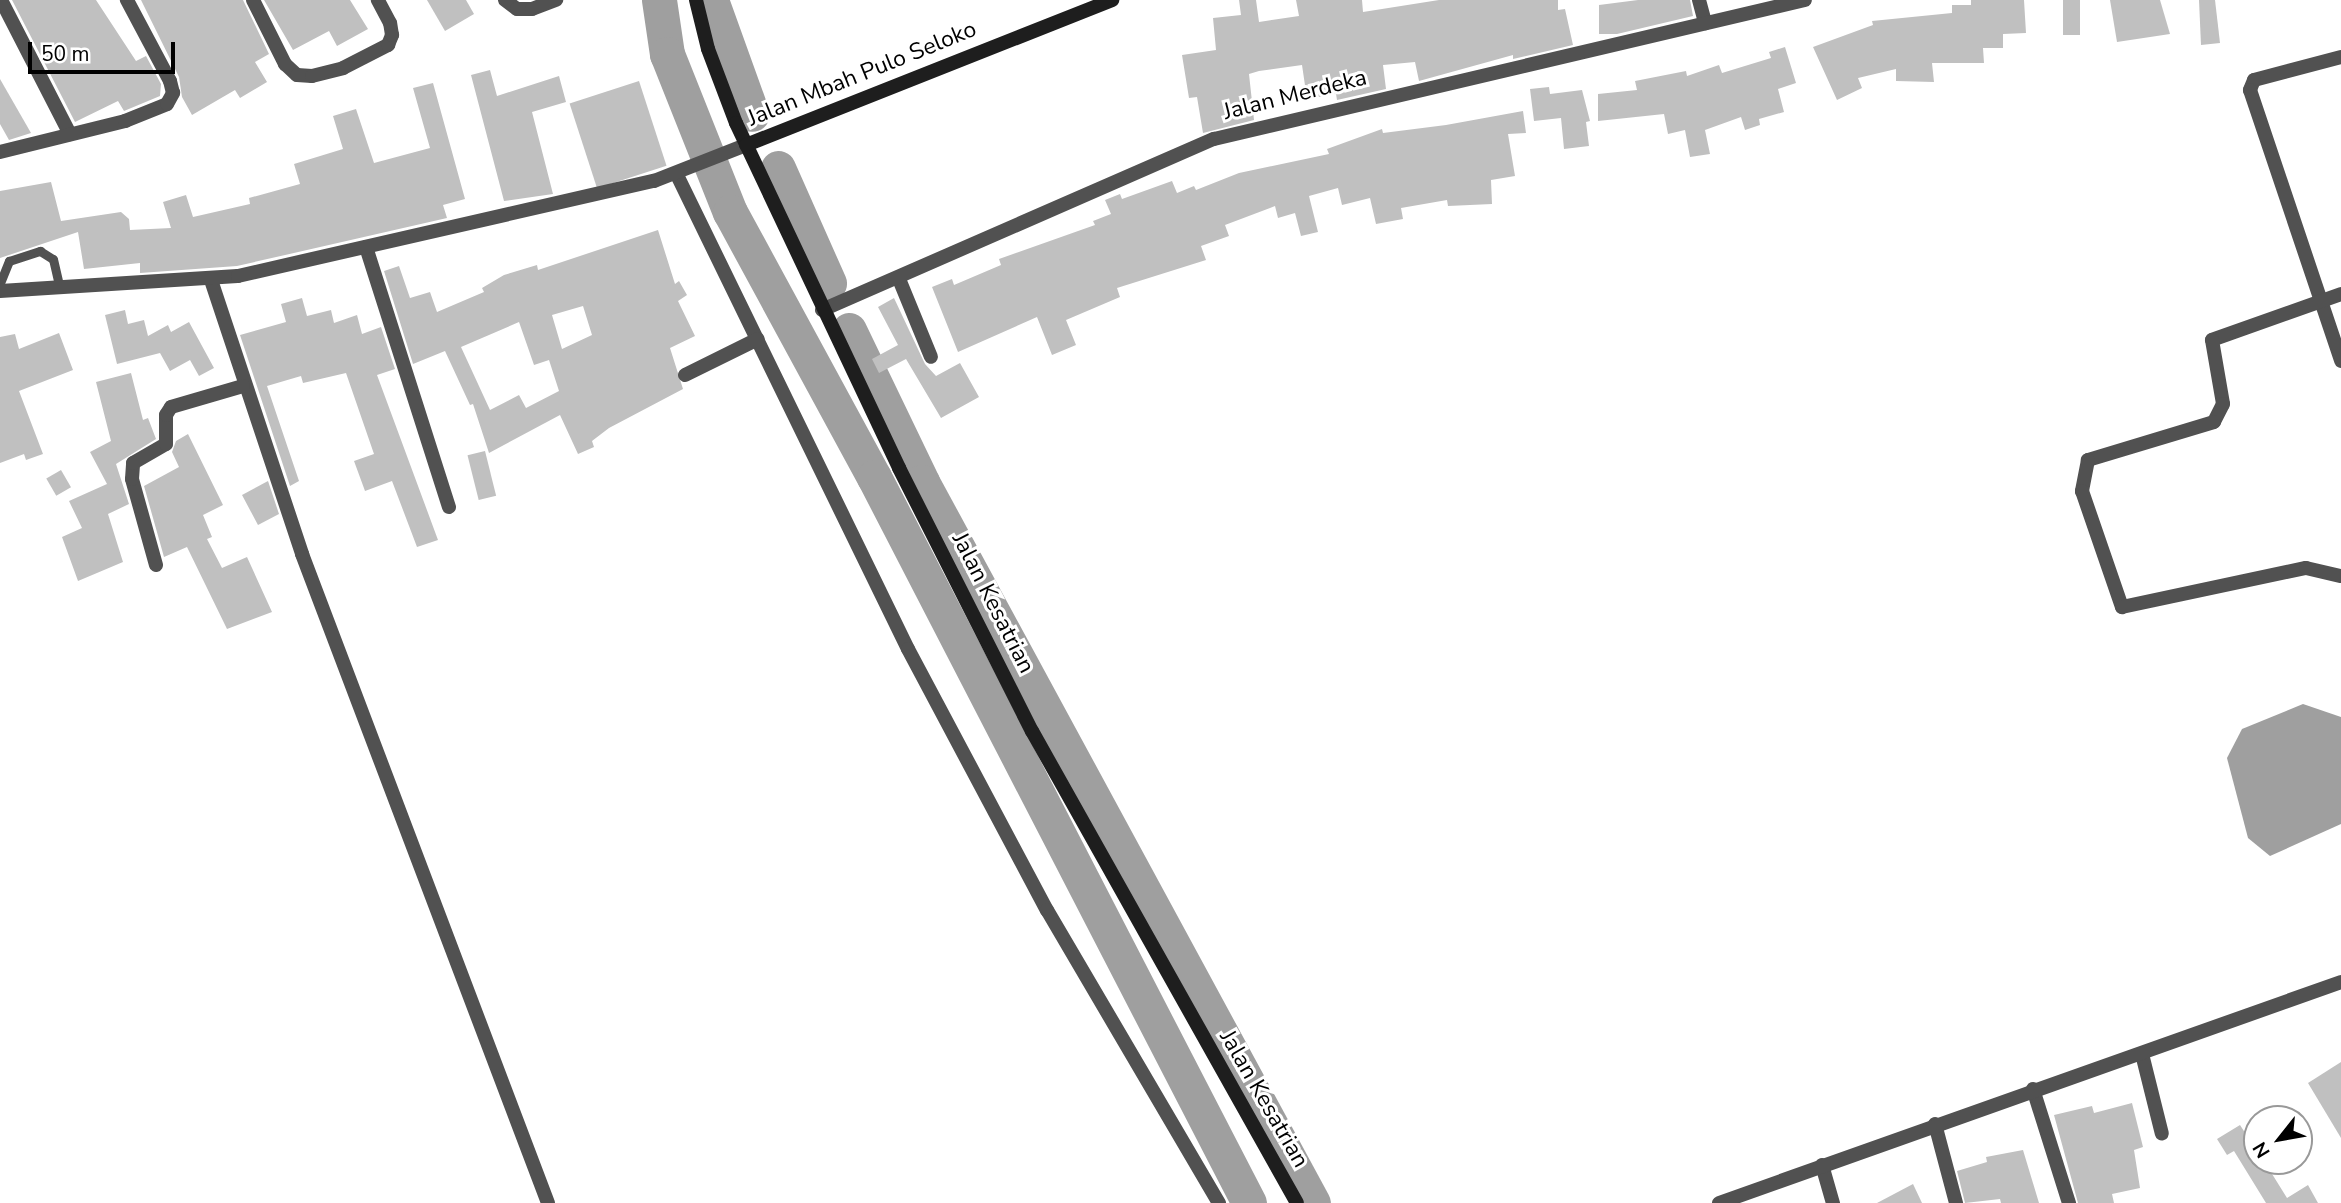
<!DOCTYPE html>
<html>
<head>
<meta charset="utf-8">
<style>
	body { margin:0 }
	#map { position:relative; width:2341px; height:1203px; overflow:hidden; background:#fff; font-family:"Nunito Sans",sans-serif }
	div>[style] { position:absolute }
	.water>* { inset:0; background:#9f9f9f }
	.river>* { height:35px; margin:-17.5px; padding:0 17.5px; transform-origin:17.5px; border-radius:17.5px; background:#9f9f9f }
	.building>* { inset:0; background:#c0c0c0; transform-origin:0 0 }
	.lane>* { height:9px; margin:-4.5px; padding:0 4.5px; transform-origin:4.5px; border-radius:4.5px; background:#515151 }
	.street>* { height:14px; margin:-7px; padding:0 7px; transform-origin:7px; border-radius:7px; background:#515151 }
	.secondary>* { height:14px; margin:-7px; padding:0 7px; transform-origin:7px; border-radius:7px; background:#1e1e1e }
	span { translate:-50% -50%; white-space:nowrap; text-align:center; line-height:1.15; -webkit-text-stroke:6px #fff; paint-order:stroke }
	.street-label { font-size:23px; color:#000 }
	.north { position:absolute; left:2243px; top:1105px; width:70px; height:70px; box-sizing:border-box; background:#fff; border:2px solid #999; border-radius:50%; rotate:239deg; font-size:19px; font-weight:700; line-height:28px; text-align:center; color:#000 }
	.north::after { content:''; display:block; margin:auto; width:24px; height:32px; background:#000; clip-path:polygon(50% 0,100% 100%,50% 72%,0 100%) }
	.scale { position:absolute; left:28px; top:42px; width:147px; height:32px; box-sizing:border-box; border:4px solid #000; border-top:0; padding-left:9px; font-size:21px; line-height:24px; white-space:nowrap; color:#000; -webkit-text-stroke:5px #fff; paint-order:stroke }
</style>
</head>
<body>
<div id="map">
	<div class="water">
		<div style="clip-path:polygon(2303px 704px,2341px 717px,2341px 824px,2270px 856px,2248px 838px,2227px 758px,2242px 729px)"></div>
	</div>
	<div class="river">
		<div style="left:659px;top:0;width:55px;rotate:81.6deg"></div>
		<div style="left:667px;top:54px;width:170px;rotate:68.3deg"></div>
		<div style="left:730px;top:212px;width:302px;rotate:61.5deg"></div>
		<div style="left:874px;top:477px;width:817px;rotate:62.68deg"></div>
		<div style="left:711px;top:0;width:121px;rotate:70.2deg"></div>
		<div style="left:778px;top:168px;width:126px;rotate:66.1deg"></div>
		<div style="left:849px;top:330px;width:169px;rotate:64.3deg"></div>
		<div style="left:922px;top:482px;width:820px;rotate:61.53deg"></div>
	</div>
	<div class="building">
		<div style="clip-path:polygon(12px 0,96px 0,136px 61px,146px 56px,161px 84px,160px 96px,124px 111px,118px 101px,75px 122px)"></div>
		<div style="clip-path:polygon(141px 0,243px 0,269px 54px,255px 62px,267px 82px,240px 98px,235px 90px,192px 115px,182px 97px,179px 77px)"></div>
		<div style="clip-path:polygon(264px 0,350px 0,368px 29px,337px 46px,329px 31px,293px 50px)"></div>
		<div style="clip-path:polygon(427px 0,466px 0,474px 14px,445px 31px)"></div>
		<div style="clip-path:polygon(1239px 0,1256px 0,1259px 22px,1299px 16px,1296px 0,1362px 0,1363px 12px,1439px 0,1558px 0,1558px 10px,1565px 9px,1573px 45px,1513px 59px,1513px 55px,1419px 81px,1415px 62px,1383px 65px,1386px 89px,1337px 100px,1336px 94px,1307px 99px,1302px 65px,1259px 71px,1249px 74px,1254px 120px,1203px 133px,1197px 97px,1189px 98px,1182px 55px,1216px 50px,1213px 18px,1241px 15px)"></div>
		<div style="clip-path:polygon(1638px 0,1690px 0,1693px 16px,1617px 34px,1599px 34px,1599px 5px)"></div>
		<div style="clip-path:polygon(1971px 0,2024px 0,2026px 33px,2003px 34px,2003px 48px,1983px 48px,1984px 63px,1932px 63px,1934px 82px,1896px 81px,1896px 69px,1858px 78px,1862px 88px,1837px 100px,1813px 47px,1873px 25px,1872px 21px,1952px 13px,1952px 5px,1971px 5px)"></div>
		<div style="left:2063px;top:0;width:17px;height:35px"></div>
		<div style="clip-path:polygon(2110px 0,2160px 0,2170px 34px,2117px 42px)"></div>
		<div style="clip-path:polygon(2199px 0,2215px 0,2220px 43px,2201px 45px)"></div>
		<div style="clip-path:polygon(1785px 47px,1796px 83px,1778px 89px,1784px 112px,1759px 119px,1760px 125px,1745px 130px,1741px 117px,1705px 130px,1710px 154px,1690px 157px,1685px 130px,1668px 134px,1664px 114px,1598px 121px,1598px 94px,1637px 90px,1635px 81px,1686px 71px,1687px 76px,1719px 65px,1722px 73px,1771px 58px,1769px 52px)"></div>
		<div style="clip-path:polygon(490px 70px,497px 96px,559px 76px,566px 102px,532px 112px,553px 194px,504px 201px,471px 75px)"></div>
		<div style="clip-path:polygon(0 79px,31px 133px,9px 140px,0 124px)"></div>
		<div style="left:639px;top:81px;width:89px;height:73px;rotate:72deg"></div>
		<div style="clip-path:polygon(433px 83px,465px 199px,443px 205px,447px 218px,237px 266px,140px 273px,140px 263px,84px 269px,78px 232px,0 258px,0 191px,51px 182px,61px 221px,121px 212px,129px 219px,130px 230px,171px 228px,163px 202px,186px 195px,193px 217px,250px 204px,249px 198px,300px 184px,294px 164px,343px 149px,333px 116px,356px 109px,374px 163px,430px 148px,413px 88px)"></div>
		<div style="clip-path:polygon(1549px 87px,1550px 94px,1582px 90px,1590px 121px,1586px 122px,1589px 146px,1564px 149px,1561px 118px,1534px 121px,1530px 89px)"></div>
		<div style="clip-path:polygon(1523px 111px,1526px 133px,1508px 134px,1515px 176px,1491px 180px,1492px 204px,1448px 206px,1447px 200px,1401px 208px,1403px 219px,1376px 224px,1370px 198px,1342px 205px,1338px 188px,1309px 196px,1318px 232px,1301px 236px,1295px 213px,1278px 218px,1275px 206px,1225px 225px,1229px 236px,1201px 246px,1206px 260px,1117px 288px,1120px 297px,1066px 320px,1076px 345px,1052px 355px,1037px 317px,958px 352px,932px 287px,952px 279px,954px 285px,1001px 265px,999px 259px,1095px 225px,1093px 221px,1111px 214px,1105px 200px,1120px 194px,1122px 199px,1172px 181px,1177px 193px,1194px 186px,1196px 190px,1239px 173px,1329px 154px,1327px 149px,1382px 129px,1383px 133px,1446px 125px)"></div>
		<div style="clip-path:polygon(evenodd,658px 230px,675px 284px,679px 281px,687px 295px,678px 301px,695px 336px,670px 348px,683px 389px,609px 428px,592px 441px,594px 447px,578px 454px,560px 415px,489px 453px,473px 404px,470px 405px,445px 351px,413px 364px,384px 271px,399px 266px,410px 298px,430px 292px,437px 312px,484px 292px,482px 288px,504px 275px,537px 265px,538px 270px,658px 230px,583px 306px,592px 335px,562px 349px,552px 315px,583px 306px,658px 230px,519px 322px,534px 365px,549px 360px,559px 391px,526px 408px,519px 395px,490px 410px,461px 347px,519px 322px)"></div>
		<div style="clip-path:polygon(302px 298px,307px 316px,331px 310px,334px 323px,357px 315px,362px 334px,381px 327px,395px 369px,377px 375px,438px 540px,417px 547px,392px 481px,365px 491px,354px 461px,374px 454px,346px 373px,303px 383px,301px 376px,267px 386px,299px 481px,290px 486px,240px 335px,286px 322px,281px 304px)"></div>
		<div style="clip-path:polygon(894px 298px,925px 364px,936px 376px,960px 363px,979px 397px,941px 418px,906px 359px,879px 373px,872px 359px,898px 345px,878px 307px)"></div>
		<div style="clip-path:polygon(125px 310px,128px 324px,144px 320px,148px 336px,168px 325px,171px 332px,189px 322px,214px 368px,199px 376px,190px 360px,170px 371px,160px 353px,117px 364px,105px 315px)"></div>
		<div style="clip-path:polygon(59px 333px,73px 370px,19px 391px,43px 454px,26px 460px,24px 454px,0 463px,0 337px,15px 334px,19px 349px)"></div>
		<div style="clip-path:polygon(131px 373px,143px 420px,148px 418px,156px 439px,116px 464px,129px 504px,108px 514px,123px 562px,78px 581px,62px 537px,82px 528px,69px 501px,107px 484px,90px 452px,111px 441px,96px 382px)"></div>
		<div style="clip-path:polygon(188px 434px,223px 505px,203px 515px,212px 537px,207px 539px,222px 568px,247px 557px,272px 612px,227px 629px,187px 547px,164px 557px,144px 486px,179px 467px,172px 452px,176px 441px)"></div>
		<div style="left:485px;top:451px;width:46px;height:18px;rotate:76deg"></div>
		<div style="left:61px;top:470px;width:20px;height:17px;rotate:60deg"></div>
		<div style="clip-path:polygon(268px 481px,279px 514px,258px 525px,242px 495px)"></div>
		<div style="clip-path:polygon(2341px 1062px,2341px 1138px,2308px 1083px)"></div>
		<div style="clip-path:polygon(2132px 1103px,2143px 1147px,2134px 1150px,2140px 1188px,2112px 1194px,2114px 1203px,2078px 1203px,2054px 1115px,2092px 1106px,2094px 1113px)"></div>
		<div style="clip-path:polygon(2240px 1125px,2257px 1151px,2257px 1161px,2264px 1161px,2287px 1198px,2308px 1185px,2318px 1203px,2266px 1203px,2234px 1151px,2227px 1155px,2217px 1139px)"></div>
		<div style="clip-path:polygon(2023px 1150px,2039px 1203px,2001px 1203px,2000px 1199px,1965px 1203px,1957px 1171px,1987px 1162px,1986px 1157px)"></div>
		<div style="clip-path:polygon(1913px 1184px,1922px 1203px,1877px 1203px)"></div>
	</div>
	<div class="lane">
		<div style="left:0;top:283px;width:24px;rotate:-68deg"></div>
		<div style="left:9px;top:261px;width:33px;rotate:-18deg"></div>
		<div style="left:40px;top:251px;width:15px;rotate:32deg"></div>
		<div style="left:53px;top:259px;width:27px;rotate:77deg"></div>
	</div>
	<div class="street">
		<div style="left:1px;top:0;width:151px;rotate:62.8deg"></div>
		<div style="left:253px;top:0;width:72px;rotate:63.4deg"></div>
		<div style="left:285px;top:64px;width:16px;rotate:43deg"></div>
		<div style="left:297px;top:75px;width:15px;rotate:4deg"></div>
		<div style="left:312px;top:76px;width:32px;rotate:-14deg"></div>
		<div style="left:343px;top:68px;width:51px;rotate:-27.1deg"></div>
		<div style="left:388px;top:45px;width:11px;rotate:-68deg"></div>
		<div style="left:392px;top:35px;width:12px;rotate:-99deg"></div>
		<div style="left:390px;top:23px;width:26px;rotate:-118deg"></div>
		<div style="left:505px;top:0;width:15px;rotate:37deg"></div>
		<div style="left:517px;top:9px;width:15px"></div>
		<div style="left:532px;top:9px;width:26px;rotate:-21deg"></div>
		<div style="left:1699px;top:0;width:24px;rotate:75deg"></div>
		<div style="left:2341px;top:57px;width:90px;rotate:165.2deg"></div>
		<div style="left:2254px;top:80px;width:11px;rotate:112deg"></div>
		<div style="left:2250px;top:90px;width:286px;rotate:71.4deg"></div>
		<div style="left:0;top:152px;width:129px;rotate:-13.9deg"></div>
		<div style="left:125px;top:121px;width:45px;rotate:-22deg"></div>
		<div style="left:167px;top:104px;width:13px;rotate:-61deg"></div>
		<div style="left:173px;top:93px;width:12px;rotate:-104deg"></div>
		<div style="left:170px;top:81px;width:92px;rotate:-118deg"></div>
		<div style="left:677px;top:175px;width:527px;rotate:64.02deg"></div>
		<div style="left:908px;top:649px;width:296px;rotate:62deg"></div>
		<div style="left:1047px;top:910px;width:340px;rotate:59.6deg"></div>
		<div style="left:366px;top:247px;width:273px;rotate:72.3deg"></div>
		<div style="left:899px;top:279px;width:84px;rotate:67.7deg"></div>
		<div style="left:211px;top:280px;width:289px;rotate:71.6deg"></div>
		<div style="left:302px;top:554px;width:694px;rotate:69.24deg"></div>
		<div style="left:0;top:291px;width:238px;rotate:-3.6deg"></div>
		<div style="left:238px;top:276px;width:427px;rotate:-12.9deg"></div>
		<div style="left:654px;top:181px;width:99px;rotate:-21.4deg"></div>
		<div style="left:2341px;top:294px;width:137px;rotate:160.4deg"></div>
		<div style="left:2212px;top:340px;width:65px;rotate:80.2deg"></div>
		<div style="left:2223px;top:404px;width:20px;rotate:117deg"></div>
		<div style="left:2214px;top:422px;width:132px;rotate:163.2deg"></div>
		<div style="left:2088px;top:460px;width:32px;rotate:101deg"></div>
		<div style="left:2082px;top:491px;width:123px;rotate:71deg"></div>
		<div style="left:2122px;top:607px;width:188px;rotate:-12deg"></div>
		<div style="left:2306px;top:568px;width:36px;rotate:13deg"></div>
		<div style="left:822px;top:310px;width:428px;rotate:-23.6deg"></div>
		<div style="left:1214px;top:139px;width:607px;rotate:-13.24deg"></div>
		<div style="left:685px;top:375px;width:81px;rotate:-26.3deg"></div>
		<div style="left:156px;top:565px;width:89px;rotate:-105.6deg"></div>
		<div style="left:132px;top:479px;width:16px;rotate:-86deg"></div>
		<div style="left:133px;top:463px;width:38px;rotate:-30deg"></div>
		<div style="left:166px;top:444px;width:29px;rotate:-90deg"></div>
		<div style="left:166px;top:415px;width:9px;rotate:-58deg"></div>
		<div style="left:171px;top:407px;width:75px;rotate:-16.3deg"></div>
		<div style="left:2142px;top:1054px;width:82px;rotate:76deg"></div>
		<div style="left:2033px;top:1089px;width:120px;rotate:72.5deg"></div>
		<div style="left:1935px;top:1124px;width:82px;rotate:75.1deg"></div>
		<div style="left:1822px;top:1165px;width:40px;rotate:74deg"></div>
		<div style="left:1719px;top:1203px;width:660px;rotate:-19.56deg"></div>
	</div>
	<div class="secondary">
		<div style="left:696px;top:0;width:50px;rotate:76.2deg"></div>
		<div style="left:708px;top:49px;width:79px;rotate:69.3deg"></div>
		<div style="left:736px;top:123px;width:382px;rotate:64.7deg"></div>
		<div style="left:899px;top:468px;width:295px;rotate:63.2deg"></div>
		<div style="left:1032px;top:731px;width:541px;rotate:60.69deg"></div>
		<div style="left:746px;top:145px;width:394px;rotate:-21.6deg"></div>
	</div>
	<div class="street-label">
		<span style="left:862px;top:74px;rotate:-22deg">Jalan Mbah Pulo Seloko</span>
		<span style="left:1295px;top:95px;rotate:-14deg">Jalan Merdeka</span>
		<span style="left:993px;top:603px;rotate:63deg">Jalan Kesatrian</span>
		<span style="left:1264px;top:1099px;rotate:60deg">Jalan Kesatrian</span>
	</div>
	<div class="north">N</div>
	<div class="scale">50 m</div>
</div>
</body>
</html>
